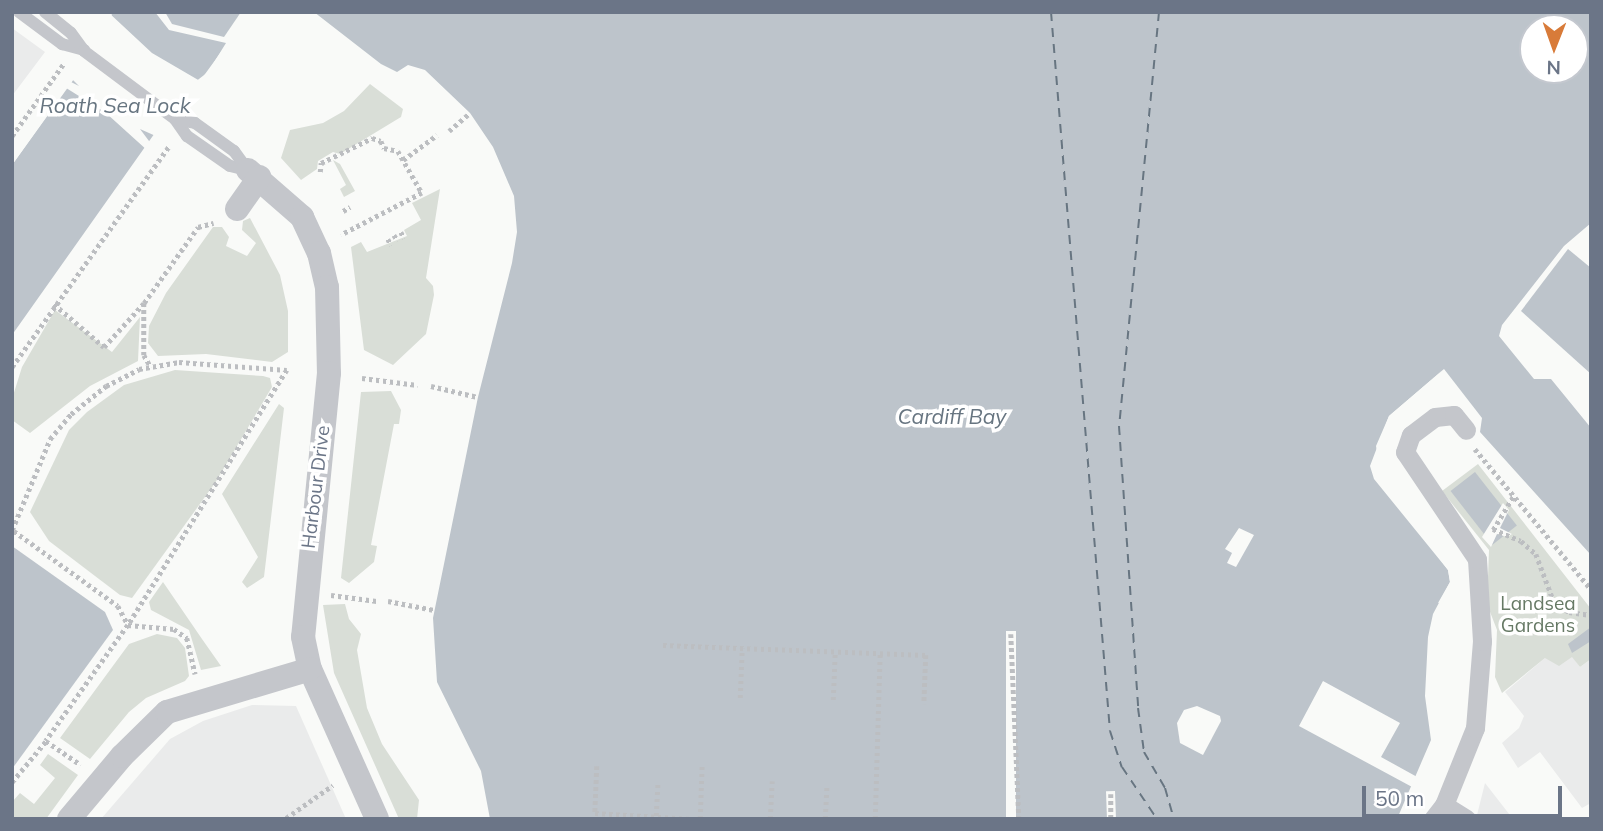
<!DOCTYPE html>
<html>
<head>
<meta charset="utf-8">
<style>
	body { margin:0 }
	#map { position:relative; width:1603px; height:831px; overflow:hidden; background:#f9faf8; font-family:Mulish,sans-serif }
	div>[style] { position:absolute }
	.built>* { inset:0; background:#eaebeb }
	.green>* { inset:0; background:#d9ded7 }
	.water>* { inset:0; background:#bdc4cb; transform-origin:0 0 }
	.pier>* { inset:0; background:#f9faf8; transform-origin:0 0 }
	.ferry>* { height:2px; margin-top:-1px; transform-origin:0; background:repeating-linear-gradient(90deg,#677581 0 9px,transparent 0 16px) }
	.path>* { height:4.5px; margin-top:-2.25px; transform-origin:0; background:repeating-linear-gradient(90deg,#bcbec1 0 3.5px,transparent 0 7px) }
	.service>* { height:12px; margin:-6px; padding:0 6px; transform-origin:6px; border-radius:6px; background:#c4c6cb }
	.pedestrian>* { height:19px; margin:-9.5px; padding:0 9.5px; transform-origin:9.5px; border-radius:9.5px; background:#c4c6cb }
	.minor>* { height:24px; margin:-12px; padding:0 12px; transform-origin:12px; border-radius:12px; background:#c4c6cb }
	span { translate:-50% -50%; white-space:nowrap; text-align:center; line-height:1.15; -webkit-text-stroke:7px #fff; paint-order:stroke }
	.street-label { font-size:19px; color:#6b7587 }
	.park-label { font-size:19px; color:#667965 }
	.water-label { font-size:21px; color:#677581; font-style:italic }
	.frame { position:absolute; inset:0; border:14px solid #6b7587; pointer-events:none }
	.north { position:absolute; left:1519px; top:14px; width:70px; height:70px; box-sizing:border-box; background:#fff; border:2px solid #c4c8cf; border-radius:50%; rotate:181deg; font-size:19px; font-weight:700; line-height:28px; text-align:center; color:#6b7587 }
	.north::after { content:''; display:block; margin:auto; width:24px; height:32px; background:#d87b39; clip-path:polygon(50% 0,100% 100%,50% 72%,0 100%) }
	.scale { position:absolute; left:1362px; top:786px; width:200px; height:32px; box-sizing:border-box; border:4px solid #6b7587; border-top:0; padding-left:9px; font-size:21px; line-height:24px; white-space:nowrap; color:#6b7587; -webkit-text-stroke:5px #fff; paint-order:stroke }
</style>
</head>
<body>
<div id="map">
	<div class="built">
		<div style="clip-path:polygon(12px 28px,45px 52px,12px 96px)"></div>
		<div style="clip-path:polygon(1572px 656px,1580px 667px,1591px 659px,1591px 803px,1582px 808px,1540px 752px,1518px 768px,1502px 743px,1519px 728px,1524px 716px,1505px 692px,1545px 658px)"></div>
		<div style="clip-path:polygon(252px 705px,296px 706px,346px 819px,101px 819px,170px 739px,203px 721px)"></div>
		<div style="clip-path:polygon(1485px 783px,1513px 819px,1476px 819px)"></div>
	</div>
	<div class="green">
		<div style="clip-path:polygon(370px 84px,403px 109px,401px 117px,340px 154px,333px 152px,318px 161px,317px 169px,301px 180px,281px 158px,290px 130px,323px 123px,344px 111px)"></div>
		<div style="clip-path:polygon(333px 160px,340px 164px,355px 191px,344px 197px,340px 189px,346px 185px)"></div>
		<div style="clip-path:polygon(440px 189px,426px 278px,433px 286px,434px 295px,426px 334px,393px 365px,364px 350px,351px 247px,361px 242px,367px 252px,407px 236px,404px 230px,421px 220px,412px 203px)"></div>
		<div style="clip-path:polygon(250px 218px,280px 275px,288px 311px,288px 352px,272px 362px,206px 354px,158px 356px,148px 343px,149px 326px,166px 293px,213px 227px,222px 227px,229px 237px,226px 246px,247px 256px,256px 243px,242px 230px,243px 221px)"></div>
		<div style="clip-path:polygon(55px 310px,112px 352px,140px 317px,138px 361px,90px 386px,30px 433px,12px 420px,12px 399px,22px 367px)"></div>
		<div style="clip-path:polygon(175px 370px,263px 376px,270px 378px,272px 387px,215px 483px,132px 598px,120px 595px,49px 541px,30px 512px,69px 430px,87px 412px,124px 385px)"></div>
		<div style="clip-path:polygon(391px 391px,401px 410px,399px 424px,394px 424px,371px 545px,377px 546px,374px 562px,349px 583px,341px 578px,361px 392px)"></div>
		<div style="clip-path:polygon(279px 404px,284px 408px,264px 577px,247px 588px,242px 582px,258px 557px,222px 494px)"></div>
		<div style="clip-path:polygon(1478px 464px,1591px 609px,1591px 659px,1580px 667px,1572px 657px,1559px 666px,1545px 658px,1502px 693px,1495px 677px,1497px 630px,1487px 604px,1489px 550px,1442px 491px)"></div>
		<div style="clip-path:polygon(163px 582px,202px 639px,221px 666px,201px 670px,189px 630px,151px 610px,149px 602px)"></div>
		<div style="clip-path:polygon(345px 604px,349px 619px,361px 634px,357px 650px,367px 708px,382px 744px,419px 800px,417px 819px,399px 819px,334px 673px,323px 605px)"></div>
		<div style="clip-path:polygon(157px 634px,177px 638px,185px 648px,189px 676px,185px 681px,146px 698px,129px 712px,90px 759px,60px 738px,129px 644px)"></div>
		<div style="clip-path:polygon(48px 754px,78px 775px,46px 819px,12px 819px,12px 802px,20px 793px,34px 804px,55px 778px,40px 765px)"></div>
	</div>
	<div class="water">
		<div style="clip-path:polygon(112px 12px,155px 12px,169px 30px,226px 43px,208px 72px,186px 89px,12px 335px,12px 165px,110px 29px)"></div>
		<div style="clip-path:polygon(165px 12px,241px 12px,224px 37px,172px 24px)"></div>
		<div style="clip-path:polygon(evenodd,314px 12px,1591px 12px,1591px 223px,1564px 246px,1502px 325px,1499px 336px,1534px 379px,1551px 379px,1591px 428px,1591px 555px,1480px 432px,1482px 418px,1444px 369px,1389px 416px,1370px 466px,1374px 479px,1448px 570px,1450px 582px,1433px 614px,1428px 637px,1425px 696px,1431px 740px,1397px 819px,490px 819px,481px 771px,437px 682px,433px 618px,478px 397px,512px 263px,517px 232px,514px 196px,493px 147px,470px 113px,425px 70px,408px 65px,397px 72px,381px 64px,314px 12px,1533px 28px,1575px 28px,1575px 70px,1533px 70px,1533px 28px)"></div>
		<div style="clip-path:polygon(1568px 249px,1591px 268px,1591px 374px,1521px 311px)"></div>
		<div style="left:1475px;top:472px;width:68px;height:31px;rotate:52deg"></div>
		<div style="clip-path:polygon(12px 546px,105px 612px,113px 630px,12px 769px)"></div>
		<div style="clip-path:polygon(1591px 627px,1591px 641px,1572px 653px,1568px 644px)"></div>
	</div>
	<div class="pier">
		<div style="clip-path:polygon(108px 12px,152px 53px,200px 81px,229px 41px,211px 74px,189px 91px,158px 137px,140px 129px,152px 145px,148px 151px,106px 113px,63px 86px,67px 80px,79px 86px,69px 76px,106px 28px)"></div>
		<div style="clip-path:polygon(61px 91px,64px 92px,12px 165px,12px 159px)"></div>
		<div style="clip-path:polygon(1444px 369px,1392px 418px,1378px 458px,1376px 446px,1389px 416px)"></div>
		<div style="clip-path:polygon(1382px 481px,1451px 569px,1454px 583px,1443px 602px,1438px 603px,1450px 582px,1448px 570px)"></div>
		<div style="clip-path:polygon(1503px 503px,1509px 510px,1500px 528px,1512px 534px,1507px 537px,1497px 534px,1491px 547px,1482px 537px)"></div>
		<div style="clip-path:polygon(1239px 528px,1254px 535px,1236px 567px,1227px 563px,1232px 553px,1225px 549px)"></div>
		<div style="left:1006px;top:631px;width:10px;height:188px"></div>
		<div style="clip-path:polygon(1323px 681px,1400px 723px,1381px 757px,1419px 778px,1414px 788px,1299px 726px)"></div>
		<div style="clip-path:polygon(1197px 706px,1220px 716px,1221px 721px,1203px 755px,1180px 743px,1177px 723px,1184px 710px)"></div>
		<div style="left:1115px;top:791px;width:28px;height:9px;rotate:88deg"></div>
	</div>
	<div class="ferry">
		<div style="left:1051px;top:12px;width:721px;rotate:85.31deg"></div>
		<div style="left:1110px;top:731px;width:38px;rotate:72deg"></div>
		<div style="left:1122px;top:767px;width:63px;rotate:56.1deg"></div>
		<div style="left:1159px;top:12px;width:416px;rotate:95.5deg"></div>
		<div style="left:1119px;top:426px;width:283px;rotate:86.1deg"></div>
		<div style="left:1138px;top:708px;width:44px;rotate:82.2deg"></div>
		<div style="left:1144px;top:752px;width:42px;rotate:59.7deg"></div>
		<div style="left:1165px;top:788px;width:32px;rotate:74deg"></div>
	</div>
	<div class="path">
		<div style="left:449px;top:131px;width:28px;rotate:-41deg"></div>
		<div style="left:12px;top:136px;width:90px;rotate:-54.5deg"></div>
		<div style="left:403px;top:160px;width:42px;rotate:-36.3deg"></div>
		<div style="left:320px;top:172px;width:9px;rotate:-84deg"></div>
		<div style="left:321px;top:163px;width:57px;rotate:-26.1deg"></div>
		<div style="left:372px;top:138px;width:9px;rotate:18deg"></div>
		<div style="left:381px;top:141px;width:8px;rotate:67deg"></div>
		<div style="left:384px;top:148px;width:14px;rotate:12deg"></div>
		<div style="left:398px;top:151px;width:48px;rotate:60.3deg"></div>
		<div style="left:422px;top:193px;width:91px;rotate:152.6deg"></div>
		<div style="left:343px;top:211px;width:8px;rotate:-30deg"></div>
		<div style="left:401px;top:232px;width:7px;rotate:63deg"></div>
		<div style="left:394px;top:235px;width:7px;rotate:56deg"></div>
		<div style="left:388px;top:239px;width:7px;rotate:63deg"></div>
		<div style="left:144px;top:303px;width:93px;rotate:-54.6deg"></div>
		<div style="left:198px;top:227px;width:16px;rotate:-15deg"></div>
		<div style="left:54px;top:304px;width:66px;rotate:40.7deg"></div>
		<div style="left:104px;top:347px;width:59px;rotate:-47.7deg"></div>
		<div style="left:144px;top:303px;width:52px;rotate:90deg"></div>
		<div style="left:144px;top:355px;width:14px;rotate:60deg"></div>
		<div style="left:12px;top:367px;width:272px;rotate:-54.6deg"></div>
		<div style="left:362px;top:378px;width:56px;rotate:7.1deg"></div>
		<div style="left:431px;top:386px;width:48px;rotate:13.2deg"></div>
		<div style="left:1475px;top:449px;width:182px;rotate:50.4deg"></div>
		<div style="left:1493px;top:529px;width:30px;rotate:23deg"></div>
		<div style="left:1521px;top:541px;width:20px;rotate:41deg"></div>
		<div style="left:1536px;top:554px;width:51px;rotate:69.4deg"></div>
		<div style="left:1554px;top:602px;width:18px;rotate:34deg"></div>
		<div style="left:1569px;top:612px;width:22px;rotate:8deg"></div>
		<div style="left:12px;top:530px;width:99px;rotate:-67.3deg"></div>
		<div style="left:50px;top:439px;width:33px;rotate:-50deg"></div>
		<div style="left:71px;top:414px;width:45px;rotate:-38.7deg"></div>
		<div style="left:106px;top:386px;width:37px;rotate:-27deg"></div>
		<div style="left:139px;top:369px;width:41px;rotate:-9.9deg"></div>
		<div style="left:179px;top:362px;width:108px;rotate:4.2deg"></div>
		<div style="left:287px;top:370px;width:301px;rotate:121.9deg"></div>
		<div style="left:128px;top:625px;width:46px;rotate:5deg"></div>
		<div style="left:174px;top:629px;width:16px;rotate:35deg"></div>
		<div style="left:187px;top:638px;width:37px;rotate:77deg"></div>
		<div style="left:1493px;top:530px;width:41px;rotate:-59deg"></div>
		<div style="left:14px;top:531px;width:128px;rotate:35.8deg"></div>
		<div style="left:118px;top:606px;width:21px;rotate:62deg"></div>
		<div style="left:128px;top:625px;width:142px;rotate:125.3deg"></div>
		<div style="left:46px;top:741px;width:42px;rotate:34.4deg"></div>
		<div style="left:331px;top:595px;width:46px;rotate:7.4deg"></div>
		<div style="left:388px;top:601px;width:47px;rotate:11.1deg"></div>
		<div style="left:1011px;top:634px;width:185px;rotate:87.5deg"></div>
		<div style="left:663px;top:645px;width:263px;rotate:2.2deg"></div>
		<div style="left:926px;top:655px;width:49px;rotate:92.3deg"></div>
		<div style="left:740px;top:698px;width:50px;rotate:-87.7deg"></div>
		<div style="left:833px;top:700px;width:48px;rotate:-87.6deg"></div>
		<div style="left:597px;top:766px;width:47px;rotate:92.4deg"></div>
		<div style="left:595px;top:813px;width:98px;rotate:3.5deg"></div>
		<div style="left:12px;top:782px;width:53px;rotate:-50.3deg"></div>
		<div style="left:1111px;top:794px;width:25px;rotate:90deg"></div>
		<div style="left:656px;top:816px;width:34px;rotate:-87deg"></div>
		<div style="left:286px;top:818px;width:57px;rotate:-35.1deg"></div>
		<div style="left:700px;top:819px;width:56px;rotate:-88deg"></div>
		<div style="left:770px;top:819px;width:38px;rotate:-87deg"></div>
		<div style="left:825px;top:819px;width:35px;rotate:-87deg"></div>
		<div style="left:875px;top:819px;width:165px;rotate:-88.3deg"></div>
	</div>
	<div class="service">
		<div style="left:19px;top:12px;width:54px;rotate:36.7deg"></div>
		<div style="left:62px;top:44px;width:23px;rotate:15deg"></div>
		<div style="left:45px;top:12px;width:33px;rotate:39deg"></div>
		<div style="left:71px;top:33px;width:22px;rotate:54deg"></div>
		<div style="left:84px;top:51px;width:114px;rotate:36.8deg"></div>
		<div style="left:175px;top:119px;width:21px;rotate:55deg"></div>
		<div style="left:187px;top:136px;width:52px;rotate:34.9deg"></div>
		<div style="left:230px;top:166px;width:18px;rotate:13deg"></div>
		<div style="left:175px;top:119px;width:20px;rotate:11deg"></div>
		<div style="left:195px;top:123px;width:48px;rotate:35.7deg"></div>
		<div style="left:234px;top:151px;width:24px;rotate:54deg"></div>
	</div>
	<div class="pedestrian">
		<div style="left:1444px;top:805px;width:26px;rotate:32deg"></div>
		<div style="left:1433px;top:819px;width:18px;rotate:-52deg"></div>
		<div style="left:1444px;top:805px;width:83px;rotate:-68.1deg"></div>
		<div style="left:1475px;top:728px;width:87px;rotate:-85.4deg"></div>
		<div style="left:1482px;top:641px;width:82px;rotate:-93.5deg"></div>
		<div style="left:1477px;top:559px;width:129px;rotate:-123.9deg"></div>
		<div style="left:1405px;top:452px;width:18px;rotate:-71deg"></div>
		<div style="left:1411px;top:435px;width:30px;rotate:-37deg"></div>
		<div style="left:1435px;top:417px;width:19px;rotate:-6deg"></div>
		<div style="left:1454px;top:415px;width:19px;rotate:51deg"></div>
	</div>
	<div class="minor">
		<div style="left:248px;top:170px;width:72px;rotate:41deg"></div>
		<div style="left:302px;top:217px;width:40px;rotate:65deg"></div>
		<div style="left:319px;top:253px;width:35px;rotate:77deg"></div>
		<div style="left:327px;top:287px;width:86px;rotate:88.7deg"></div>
		<div style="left:329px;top:373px;width:265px;rotate:95.6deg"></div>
		<div style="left:303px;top:637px;width:33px;rotate:78deg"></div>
		<div style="left:310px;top:669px;width:164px;rotate:65.9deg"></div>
		<div style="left:237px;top:209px;width:39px;rotate:-55deg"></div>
		<div style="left:69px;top:819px;width:82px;rotate:-49.9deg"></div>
		<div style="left:122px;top:756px;width:63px;rotate:-44.4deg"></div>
		<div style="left:167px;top:712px;width:149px;rotate:-16.7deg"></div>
	</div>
	<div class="street-label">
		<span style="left:316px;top:487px;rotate:-83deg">Harbour Drive</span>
	</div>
	<div class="park-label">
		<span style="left:1538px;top:615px">Landsea<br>Gardens</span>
	</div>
	<div class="water-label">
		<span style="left:115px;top:105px">Roath Sea Lock</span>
		<span style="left:952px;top:416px">Cardiff Bay</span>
	</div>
	<div class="frame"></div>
	<div class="north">N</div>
	<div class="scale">50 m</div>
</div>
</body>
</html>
